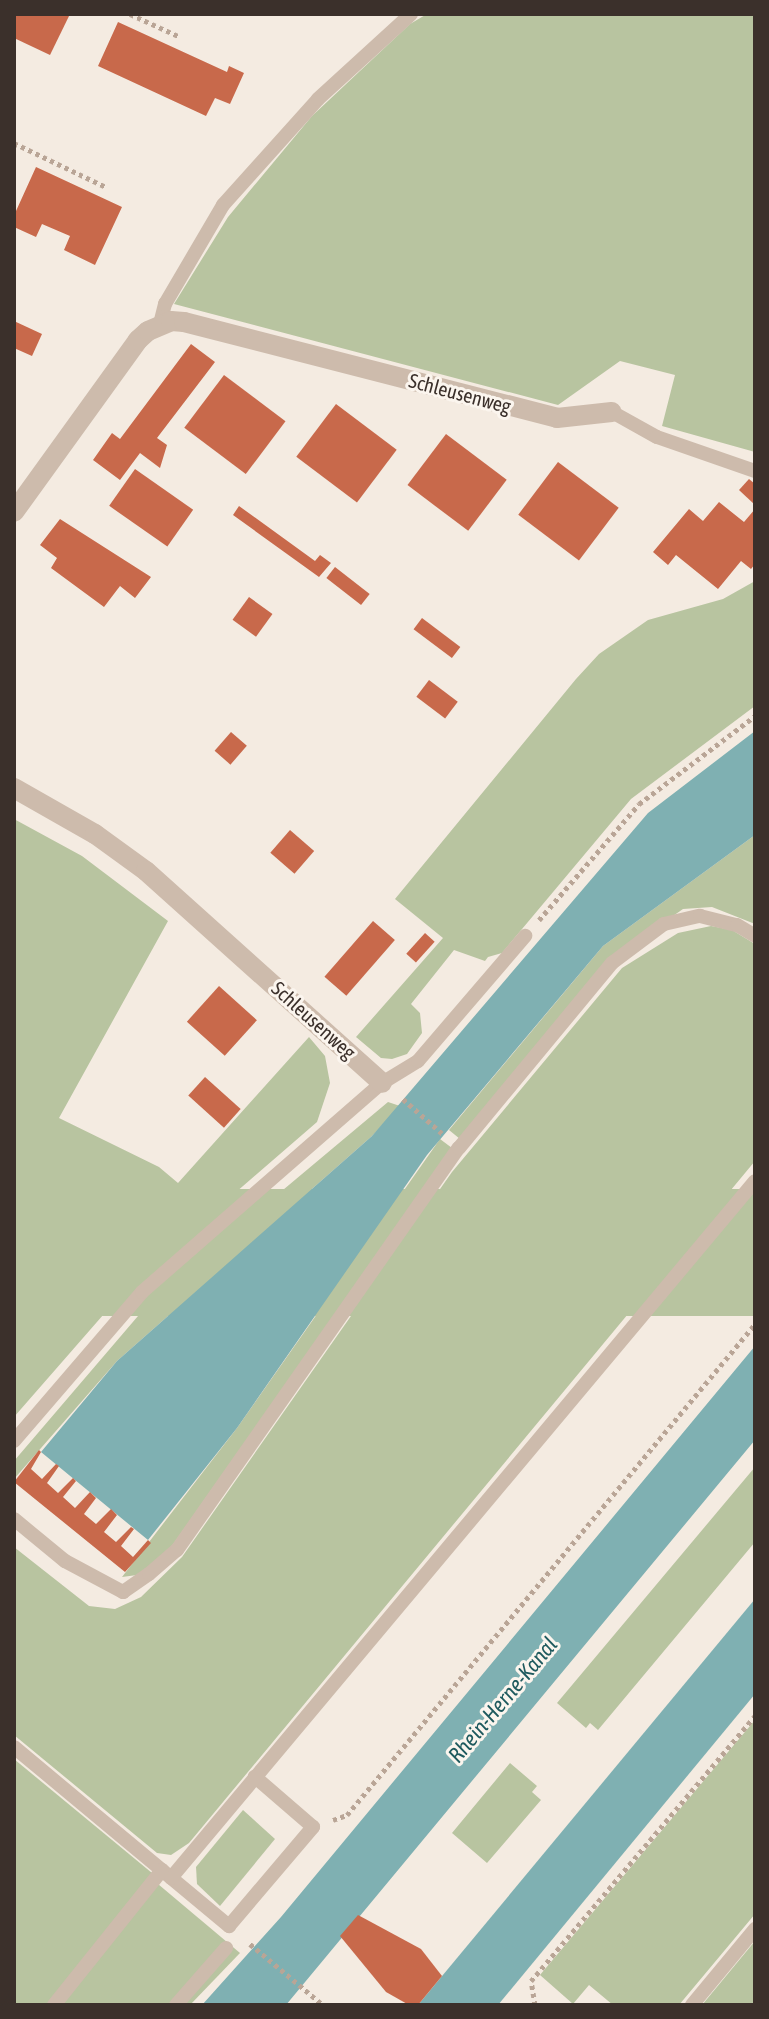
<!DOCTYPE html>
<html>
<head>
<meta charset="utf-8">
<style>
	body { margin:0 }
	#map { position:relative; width:769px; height:2019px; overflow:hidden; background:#f4ebe1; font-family:"Asap Condensed",sans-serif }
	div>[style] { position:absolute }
	.green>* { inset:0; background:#b8c4a0; transform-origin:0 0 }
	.water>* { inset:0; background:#7fb0b2 }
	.building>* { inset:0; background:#c8694b; transform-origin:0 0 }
	.path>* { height:5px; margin-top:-2.5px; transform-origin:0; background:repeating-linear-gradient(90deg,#b9a596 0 4px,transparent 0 8px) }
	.lane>* { height:14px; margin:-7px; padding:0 7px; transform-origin:7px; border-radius:7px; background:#cdbbac }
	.street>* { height:20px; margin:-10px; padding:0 10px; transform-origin:10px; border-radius:10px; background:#cdbbac }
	span { translate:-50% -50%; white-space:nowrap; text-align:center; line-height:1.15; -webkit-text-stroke:6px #fbf5ee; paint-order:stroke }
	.street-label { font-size:20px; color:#3b302b }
	.water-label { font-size:22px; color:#1f5a5e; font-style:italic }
	.frame { position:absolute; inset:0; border:16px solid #3b302b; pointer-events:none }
</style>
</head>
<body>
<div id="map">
	<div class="green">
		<div style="clip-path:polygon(427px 14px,755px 14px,755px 452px,662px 426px,675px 375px,620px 361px,558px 405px,174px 304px,228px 217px,312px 116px,410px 24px)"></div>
		<div style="clip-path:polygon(755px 581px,755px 706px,631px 799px,502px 953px,488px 957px,485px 961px,454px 950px,411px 1004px,420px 1013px,422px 1033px,407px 1054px,392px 1059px,381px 1058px,356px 1037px,443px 938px,395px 899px,576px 679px,599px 654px,648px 620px,723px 599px)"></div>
		<div style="clip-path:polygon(14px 819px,82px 856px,168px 921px,59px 1118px,159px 1167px,178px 1183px,309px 1037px,325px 1056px,330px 1083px,317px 1122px,131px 1283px,14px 1417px)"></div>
		<div style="clip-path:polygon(755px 835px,755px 924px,712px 907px,683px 909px,613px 958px,460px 1139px,449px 1130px,603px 946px)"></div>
		<div style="clip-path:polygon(711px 926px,732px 930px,755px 944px,755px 1161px,189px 1843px,171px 1855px,157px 1853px,14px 1735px,14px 1547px,89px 1606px,115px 1609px,141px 1597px,182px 1557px,452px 1172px,622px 968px,678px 933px)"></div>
		<div style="clip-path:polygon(388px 1102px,400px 1106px,372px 1136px,117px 1361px,14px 1479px,14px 1461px,138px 1316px,197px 1262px)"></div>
		<div style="clip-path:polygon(440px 1139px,452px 1148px,172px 1546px,151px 1566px,137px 1575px,122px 1577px,237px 1428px)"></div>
		<div style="left:755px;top:1189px;width:127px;height:741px;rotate:90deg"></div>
		<div style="clip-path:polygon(755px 1467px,755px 1542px,598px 1730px,590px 1723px,586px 1728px,557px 1703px)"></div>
		<div style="clip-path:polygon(755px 1720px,755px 1914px,679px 2005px,613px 2005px,589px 1985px,573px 2004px,540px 1975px)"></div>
		<div style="clip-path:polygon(14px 1759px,152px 1873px,47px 2005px,14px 2005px)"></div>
		<div style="clip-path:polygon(510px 1763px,537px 1786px,532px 1792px,541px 1800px,487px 1863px,452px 1833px)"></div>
		<div style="clip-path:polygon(243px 1810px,275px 1839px,220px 1906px,197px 1884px,196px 1867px)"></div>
		<div style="clip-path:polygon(158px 1884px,240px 1953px,190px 2005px,61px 2005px)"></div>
		<div style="clip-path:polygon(755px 1941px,755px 2005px,702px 2005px)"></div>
	</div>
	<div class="water">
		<div style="clip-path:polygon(755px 731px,755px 835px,603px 946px,427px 1155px,237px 1428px,148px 1540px,41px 1452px,117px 1361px,372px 1136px,648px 813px)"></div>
		<div style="clip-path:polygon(755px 1346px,755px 1440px,286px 2005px,202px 2005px,281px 1917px)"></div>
		<div style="clip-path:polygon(755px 1599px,755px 1694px,498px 2005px,418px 2005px)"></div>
	</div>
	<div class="building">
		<div style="clip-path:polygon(14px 14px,70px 14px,50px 55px,14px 38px)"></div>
		<div style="clip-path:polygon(118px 22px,227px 72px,229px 66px,244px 73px,230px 104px,215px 98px,206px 116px,98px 66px)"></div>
		<div style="clip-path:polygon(36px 167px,122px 207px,95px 265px,64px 250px,70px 236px,42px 224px,36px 237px,14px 227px,16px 211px)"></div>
		<div style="clip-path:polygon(14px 321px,42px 334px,32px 356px,14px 348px)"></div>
		<div style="clip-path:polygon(191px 344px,215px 362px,157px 438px,167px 445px,160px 468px,140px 453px,120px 480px,93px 460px,112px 433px,120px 439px)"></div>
		<div style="left:224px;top:375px;width:77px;height:66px;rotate:37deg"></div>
		<div style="left:336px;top:404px;width:76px;height:66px;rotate:37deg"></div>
		<div style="left:446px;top:434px;width:76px;height:64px;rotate:37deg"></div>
		<div style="left:558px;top:462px;width:76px;height:66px;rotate:37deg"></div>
		<div style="left:135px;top:469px;width:71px;height:45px;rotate:35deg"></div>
		<div style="clip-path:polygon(749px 479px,755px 484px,755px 505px,739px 490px)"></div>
		<div style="clip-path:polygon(719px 502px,744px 522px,755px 509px,755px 564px,751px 569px,741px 561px,718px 589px,676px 555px,668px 565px,653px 552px,689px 509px,703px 521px)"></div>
		<div style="clip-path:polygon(239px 506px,315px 561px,320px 555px,331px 563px,319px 577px,233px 515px)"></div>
		<div style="clip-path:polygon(60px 519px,151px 577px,135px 598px,120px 586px,104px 607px,51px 568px,57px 558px,40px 545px)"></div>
		<div style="left:335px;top:567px;width:44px;height:14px;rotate:38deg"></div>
		<div style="left:249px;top:597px;width:29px;height:28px;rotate:36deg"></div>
		<div style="left:422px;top:618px;width:48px;height:14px;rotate:37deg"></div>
		<div style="left:429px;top:680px;width:36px;height:21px;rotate:37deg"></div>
		<div style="left:231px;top:732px;width:21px;height:25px;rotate:41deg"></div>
		<div style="left:290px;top:830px;width:32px;height:30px;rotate:41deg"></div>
		<div style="left:373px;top:921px;width:29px;height:74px;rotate:41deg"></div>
		<div style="left:425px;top:933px;width:13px;height:28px;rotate:42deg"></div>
		<div style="left:219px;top:986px;width:51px;height:48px;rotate:42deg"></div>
		<div style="left:205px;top:1077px;width:48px;height:25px;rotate:42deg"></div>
		<div style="clip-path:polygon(39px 1450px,41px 1452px,31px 1469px,42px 1479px,56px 1464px,59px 1466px,47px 1483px,58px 1493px,73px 1478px,76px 1481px,63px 1497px,75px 1508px,90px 1492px,96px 1498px,84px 1514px,96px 1524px,111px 1509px,117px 1515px,104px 1532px,116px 1542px,131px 1527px,134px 1529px,121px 1546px,133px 1557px,148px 1540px,151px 1543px,125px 1572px,14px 1482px)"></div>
		<div style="clip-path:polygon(358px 1915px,421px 1949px,442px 1976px,418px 2005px,409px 2005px,386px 1992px,340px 1936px)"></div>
	</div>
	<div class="path">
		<div style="left:130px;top:14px;width:53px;rotate:24.6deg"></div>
		<div style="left:14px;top:143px;width:102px;rotate:25.6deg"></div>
		<div style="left:539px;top:920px;width:153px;rotate:-49.2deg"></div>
		<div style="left:639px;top:804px;width:146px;rotate:-37.2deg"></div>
		<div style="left:403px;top:1099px;width:55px;rotate:41.3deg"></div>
		<div style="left:333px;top:1820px;width:15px;rotate:-20deg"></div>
		<div style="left:347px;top:1815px;width:638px;rotate:-50.27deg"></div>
		<div style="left:250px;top:1944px;width:95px;rotate:39.9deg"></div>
		<div style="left:535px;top:2005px;width:24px;rotate:-99deg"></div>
		<div style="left:531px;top:1981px;width:347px;rotate:-49.8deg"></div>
	</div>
	<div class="lane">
		<div style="left:160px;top:324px;width:21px;rotate:-76deg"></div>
		<div style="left:165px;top:304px;width:115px;rotate:-59.6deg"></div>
		<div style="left:223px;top:205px;width:142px;rotate:-48.1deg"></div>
		<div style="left:318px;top:99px;width:126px;rotate:-42.4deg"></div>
		<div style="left:612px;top:412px;width:51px;rotate:29.1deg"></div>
		<div style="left:657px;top:437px;width:104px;rotate:19.1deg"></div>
		<div style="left:14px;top:1441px;width:196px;rotate:-49.3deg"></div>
		<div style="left:142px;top:1292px;width:318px;rotate:-41.1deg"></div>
		<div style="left:382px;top:1083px;width:42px;rotate:-31.4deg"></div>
		<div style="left:418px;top:1061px;width:165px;rotate:-49.4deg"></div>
		<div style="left:14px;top:1519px;width:66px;rotate:39.5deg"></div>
		<div style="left:65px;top:1561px;width:66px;rotate:28.1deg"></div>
		<div style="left:123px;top:1592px;width:32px;rotate:-35deg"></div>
		<div style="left:149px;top:1574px;width:37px;rotate:-41deg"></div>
		<div style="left:177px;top:1550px;width:491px;rotate:-55deg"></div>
		<div style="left:459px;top:1148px;width:240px;rotate:-50.4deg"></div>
		<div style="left:612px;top:963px;width:65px;rotate:-36.9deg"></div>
		<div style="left:664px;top:924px;width:37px;rotate:-13deg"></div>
		<div style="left:700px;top:916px;width:38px;rotate:14deg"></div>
		<div style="left:737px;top:925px;width:21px;rotate:31deg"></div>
		<div style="left:14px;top:1747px;width:280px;rotate:39.8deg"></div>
		<div style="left:229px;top:1926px;width:130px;rotate:-49.7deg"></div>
		<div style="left:313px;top:1827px;width:77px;rotate:-139.2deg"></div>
		<div style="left:171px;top:1878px;width:909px;rotate:-50.04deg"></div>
		<div style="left:54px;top:2005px;width:173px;rotate:-51.3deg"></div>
		<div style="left:176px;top:2005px;width:76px;rotate:-48.7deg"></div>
		<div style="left:692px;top:2005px;width:99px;rotate:-50.3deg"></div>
	</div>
	<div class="street">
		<div style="left:14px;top:512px;width:212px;rotate:-54.2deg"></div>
		<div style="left:138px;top:340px;width:13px;rotate:-42deg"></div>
		<div style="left:148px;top:331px;width:25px;rotate:-23deg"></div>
		<div style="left:171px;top:321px;width:13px;rotate:4deg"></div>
		<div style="left:184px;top:322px;width:385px;rotate:14.4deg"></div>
		<div style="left:557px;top:418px;width:55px;rotate:-6.2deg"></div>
		<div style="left:14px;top:788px;width:93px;rotate:29.6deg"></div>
		<div style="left:95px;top:834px;width:63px;rotate:36deg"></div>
		<div style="left:146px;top:871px;width:317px;rotate:41.9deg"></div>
	</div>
	<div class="street-label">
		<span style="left:460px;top:393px;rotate:15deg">Schleusenweg</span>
		<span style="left:314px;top:1020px;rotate:42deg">Schleusenweg</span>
	</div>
	<div class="water-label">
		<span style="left:503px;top:1700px;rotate:-50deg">Rhein-Herne-Kanal</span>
	</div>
	<div class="frame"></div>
</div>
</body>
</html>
